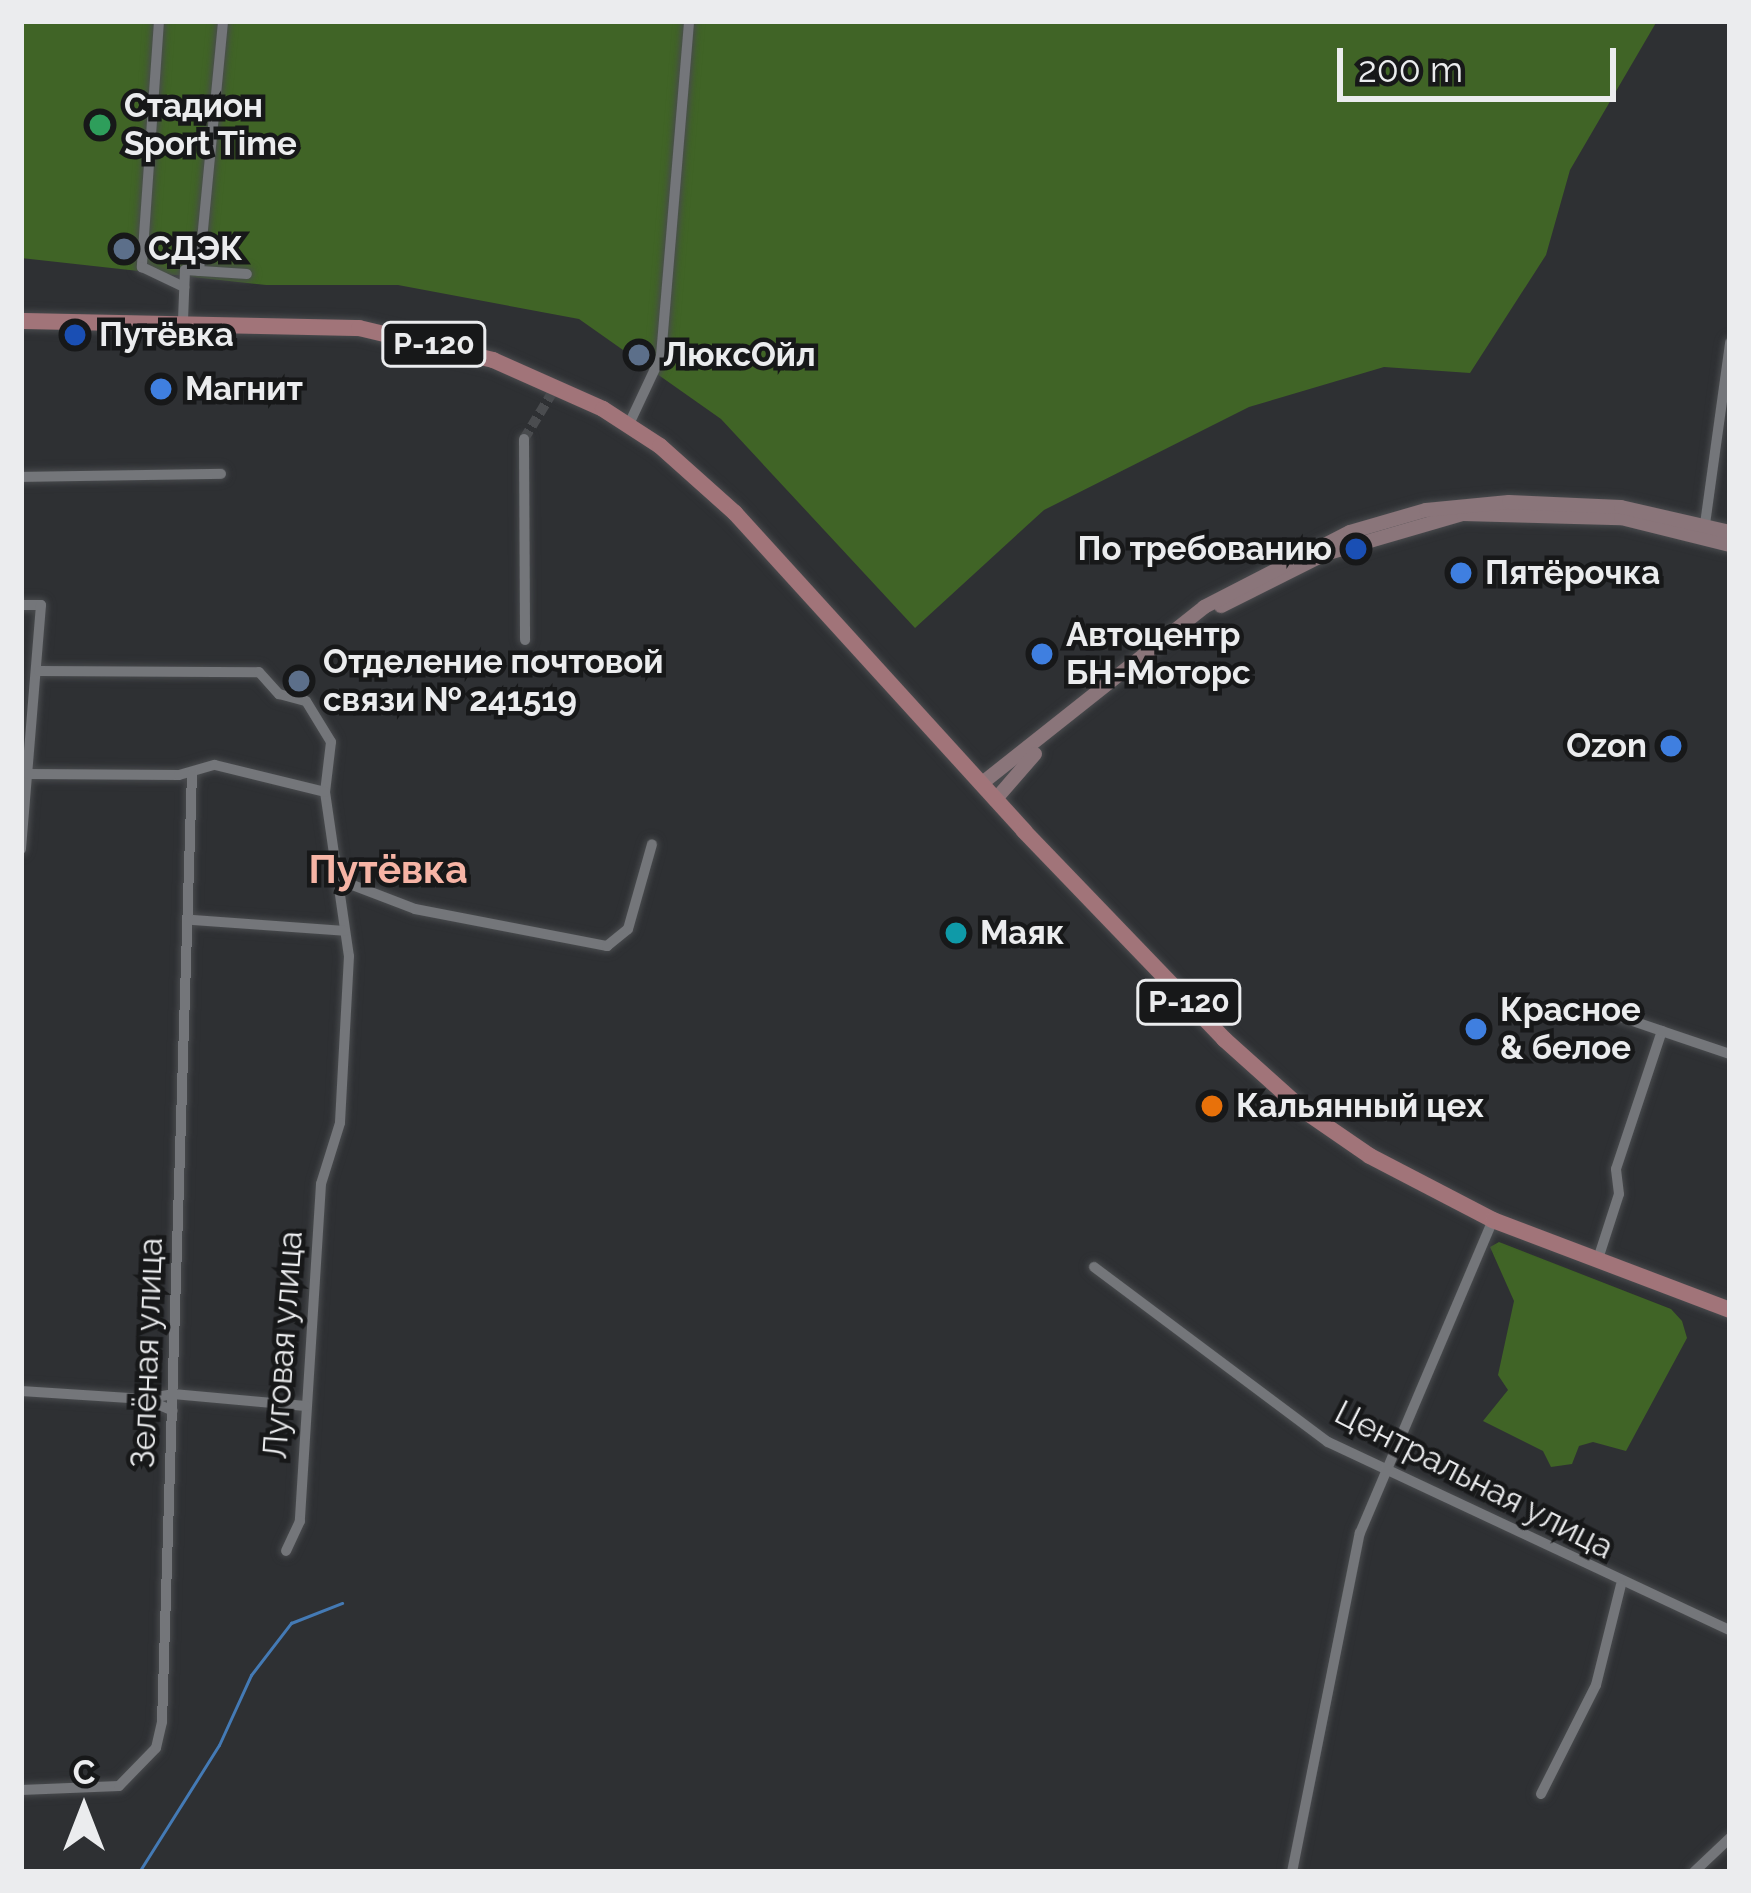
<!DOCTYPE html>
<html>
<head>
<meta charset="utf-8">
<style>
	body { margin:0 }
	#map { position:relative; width:1751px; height:1893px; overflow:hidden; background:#2e3033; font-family:Raleway,sans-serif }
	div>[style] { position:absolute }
	.green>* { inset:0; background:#406426 }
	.stream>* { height:3px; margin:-1.5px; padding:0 1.5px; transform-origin:1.5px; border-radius:1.5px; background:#447ab5 }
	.street-tunnel>* { height:10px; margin-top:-5px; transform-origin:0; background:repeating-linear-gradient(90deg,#4a4c4f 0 10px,transparent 0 15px) }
	.roads { filter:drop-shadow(0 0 3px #494b4e) drop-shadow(0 0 3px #494b4e) }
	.street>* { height:10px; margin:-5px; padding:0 5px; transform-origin:5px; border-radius:5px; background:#74767a }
	.secondary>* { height:14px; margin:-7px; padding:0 7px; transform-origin:7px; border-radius:7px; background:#8a757a }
	.primary>* { height:16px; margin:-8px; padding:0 8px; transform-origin:8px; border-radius:8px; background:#a17479 }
	.dots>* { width:33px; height:33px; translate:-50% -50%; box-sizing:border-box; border:6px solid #171819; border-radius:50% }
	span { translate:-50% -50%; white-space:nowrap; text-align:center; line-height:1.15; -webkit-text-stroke:9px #171819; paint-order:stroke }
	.shield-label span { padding:3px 9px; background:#171819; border:3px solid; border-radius:9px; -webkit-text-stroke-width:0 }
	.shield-label { font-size:30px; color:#ebecee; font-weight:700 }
	.poi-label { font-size:33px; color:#ebecee; font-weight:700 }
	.left { translate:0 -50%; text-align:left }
	.right { translate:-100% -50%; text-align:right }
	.street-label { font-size:33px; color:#ebecee }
	.quarter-label { font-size:39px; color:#f6b4a5; font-weight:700 }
	.frame { position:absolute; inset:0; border:24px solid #ebecee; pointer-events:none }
	.north { position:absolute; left:24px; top:1749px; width:120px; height:120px; -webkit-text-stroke:9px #171819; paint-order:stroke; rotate:0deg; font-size:33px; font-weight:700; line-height:48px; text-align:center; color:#ebecee }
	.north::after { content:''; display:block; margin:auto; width:42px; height:54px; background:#ebecee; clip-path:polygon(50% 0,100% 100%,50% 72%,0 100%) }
	.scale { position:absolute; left:1337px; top:48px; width:279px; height:54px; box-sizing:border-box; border:6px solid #ebecee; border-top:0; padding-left:15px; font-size:36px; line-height:42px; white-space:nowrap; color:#ebecee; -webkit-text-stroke:9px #171819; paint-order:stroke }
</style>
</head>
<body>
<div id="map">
	<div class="green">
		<div style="clip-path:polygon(21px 21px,1657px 21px,1570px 170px,1546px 255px,1470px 373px,1384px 367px,1249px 407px,1044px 510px,915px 628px,721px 419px,579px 319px,398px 285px,266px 285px,21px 258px)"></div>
		<div style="clip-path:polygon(1499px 1242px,1671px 1309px,1682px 1321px,1687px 1338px,1626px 1451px,1593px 1442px,1579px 1446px,1572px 1464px,1551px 1467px,1543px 1451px,1483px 1421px,1508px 1390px,1498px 1375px,1514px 1301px,1490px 1247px)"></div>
	</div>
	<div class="stream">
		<div style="left:21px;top:1872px;width:1px"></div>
		<div style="left:139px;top:1872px;width:150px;rotate:-57.8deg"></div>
		<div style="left:219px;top:1745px;width:77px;rotate:-65.4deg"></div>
		<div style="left:251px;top:1675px;width:66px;rotate:-52.4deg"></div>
		<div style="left:291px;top:1623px;width:55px;rotate:-21.4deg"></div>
		<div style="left:147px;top:1872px;width:35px"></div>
	</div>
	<div class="street-tunnel">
		<div style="left:524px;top:439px;width:63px;rotate:-58.6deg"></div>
	</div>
	<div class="roads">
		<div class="street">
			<div style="left:159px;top:21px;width:247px;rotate:94deg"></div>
			<div style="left:142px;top:267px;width:47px;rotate:25.5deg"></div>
			<div style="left:199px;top:271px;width:251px;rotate:-84.5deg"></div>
			<div style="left:183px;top:320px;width:50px;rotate:-87.7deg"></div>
			<div style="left:185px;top:270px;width:62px;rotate:3.7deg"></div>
			<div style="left:629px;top:424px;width:75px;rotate:-64.8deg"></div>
			<div style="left:661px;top:356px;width:336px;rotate:-85.2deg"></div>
			<div style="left:524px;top:439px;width:201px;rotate:89.7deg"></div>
			<div style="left:21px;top:477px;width:200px;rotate:-0.9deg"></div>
			<div style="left:1705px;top:524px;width:183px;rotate:-82.1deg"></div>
			<div style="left:21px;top:605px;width:20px"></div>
			<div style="left:41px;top:605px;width:245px;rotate:94.7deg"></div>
			<div style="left:39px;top:671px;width:220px;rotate:0.3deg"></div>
			<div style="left:259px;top:672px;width:30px;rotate:48deg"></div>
			<div style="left:279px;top:694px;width:28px;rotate:15deg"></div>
			<div style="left:306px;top:701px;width:48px;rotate:58.6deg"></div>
			<div style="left:331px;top:742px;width:50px;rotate:96.8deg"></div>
			<div style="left:325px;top:792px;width:166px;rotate:81.7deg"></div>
			<div style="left:349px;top:956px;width:167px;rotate:93.1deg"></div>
			<div style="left:340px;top:1123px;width:64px;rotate:107.3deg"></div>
			<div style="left:321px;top:1184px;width:338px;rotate:93.6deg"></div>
			<div style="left:300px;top:1521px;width:33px;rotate:115deg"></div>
			<div style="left:28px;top:774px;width:151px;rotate:0.4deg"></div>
			<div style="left:179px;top:775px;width:37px;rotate:-16deg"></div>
			<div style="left:215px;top:765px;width:113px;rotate:13.8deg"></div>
			<div style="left:342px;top:881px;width:78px;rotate:21deg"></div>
			<div style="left:415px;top:909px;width:196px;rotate:10.9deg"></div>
			<div style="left:607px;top:946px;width:27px;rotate:-39deg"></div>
			<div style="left:628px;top:929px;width:88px;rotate:-74.2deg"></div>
			<div style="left:193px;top:920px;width:152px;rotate:4.1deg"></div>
			<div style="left:1615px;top:1015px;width:50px;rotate:18.8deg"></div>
			<div style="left:1597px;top:1262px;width:71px;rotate:-72.1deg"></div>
			<div style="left:1619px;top:1194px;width:25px;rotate:-97deg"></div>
			<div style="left:1616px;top:1169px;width:145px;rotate:-71.6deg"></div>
			<div style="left:1662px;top:1031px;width:72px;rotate:18.7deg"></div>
			<div style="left:1094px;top:1267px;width:292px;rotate:36.8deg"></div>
			<div style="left:1328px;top:1442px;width:444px;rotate:25.1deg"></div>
			<div style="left:21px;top:1391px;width:124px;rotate:3.7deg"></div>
			<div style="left:145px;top:1399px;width:30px;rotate:23deg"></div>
			<div style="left:145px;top:1399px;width:28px;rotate:-10deg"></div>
			<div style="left:173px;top:1394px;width:133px;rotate:5.2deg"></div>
			<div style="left:21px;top:1790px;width:98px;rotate:-2.3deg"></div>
			<div style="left:119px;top:1786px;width:53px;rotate:-45.8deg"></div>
			<div style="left:156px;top:1748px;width:27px;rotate:-77deg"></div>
			<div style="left:162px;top:1722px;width:948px;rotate:-88.19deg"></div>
			<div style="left:1541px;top:1794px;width:122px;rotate:-63.2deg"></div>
			<div style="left:1596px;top:1685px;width:103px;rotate:-76deg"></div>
			<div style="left:1292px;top:1872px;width:346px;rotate:-78.7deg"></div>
			<div style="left:1360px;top:1533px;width:340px;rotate:-67deg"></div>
			<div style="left:1694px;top:1872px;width:50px;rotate:-43.4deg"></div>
		</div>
		<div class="secondary">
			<div style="left:1221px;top:606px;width:116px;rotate:-26.6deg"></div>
			<div style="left:1325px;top:554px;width:144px;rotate:-16.2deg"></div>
			<div style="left:1463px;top:514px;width:158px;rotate:1.5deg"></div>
			<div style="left:1621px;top:518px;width:112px;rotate:13.9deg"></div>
			<div style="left:981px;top:784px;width:285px;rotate:-38.4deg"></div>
			<div style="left:1204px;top:607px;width:164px;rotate:-27.2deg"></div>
			<div style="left:1350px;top:532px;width:79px;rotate:-16.1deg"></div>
			<div style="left:1426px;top:510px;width:83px;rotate:-5.5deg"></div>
			<div style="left:1509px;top:502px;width:112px;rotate:2.6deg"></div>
			<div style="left:1621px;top:507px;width:112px;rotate:12.9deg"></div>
			<div style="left:995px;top:800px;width:61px;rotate:-49deg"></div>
		</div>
		<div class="primary">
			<div style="left:21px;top:321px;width:338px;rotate:1.2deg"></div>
			<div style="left:359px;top:328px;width:138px;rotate:13.4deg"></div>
			<div style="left:493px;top:360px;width:120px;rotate:24deg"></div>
			<div style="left:603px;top:409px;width:68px;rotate:33deg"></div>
			<div style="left:660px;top:446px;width:101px;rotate:41.8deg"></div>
			<div style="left:735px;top:513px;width:430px;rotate:47.7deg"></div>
			<div style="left:1024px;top:831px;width:289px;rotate:46.1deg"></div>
			<div style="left:1224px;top:1039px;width:106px;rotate:41.9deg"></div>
			<div style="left:1303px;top:1110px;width:81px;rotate:34.5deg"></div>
			<div style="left:1370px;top:1156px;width:139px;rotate:27.5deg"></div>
			<div style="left:1493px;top:1220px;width:254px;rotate:20.8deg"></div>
		</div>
	</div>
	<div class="dots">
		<div style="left:100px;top:125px;background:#2e9e5b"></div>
		<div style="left:124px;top:249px;background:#5c6f8a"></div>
		<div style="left:75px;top:335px;background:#1a4fb4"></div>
		<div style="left:639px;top:355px;background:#5c6f8a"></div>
		<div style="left:161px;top:389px;background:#3f7fe0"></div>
		<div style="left:1356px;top:549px;background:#1a4fb4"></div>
		<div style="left:1461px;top:573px;background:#3f7fe0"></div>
		<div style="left:1042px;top:654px;background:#3f7fe0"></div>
		<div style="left:299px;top:681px;background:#5c6f8a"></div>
		<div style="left:1671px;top:746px;background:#3f7fe0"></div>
		<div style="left:956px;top:933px;background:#0f9aa8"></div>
		<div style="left:1476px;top:1029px;background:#3f7fe0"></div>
		<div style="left:1212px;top:1106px;background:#e8710a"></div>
	</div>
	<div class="shield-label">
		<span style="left:434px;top:344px">Р-120</span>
		<span style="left:1189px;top:1002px">Р-120</span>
	</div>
	<div class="poi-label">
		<span class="left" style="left:124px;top:125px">Стадион<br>Sport Time</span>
		<span class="left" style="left:148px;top:249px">СДЭК</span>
		<span class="left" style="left:99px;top:335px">Путёвка</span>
		<span class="left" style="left:663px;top:355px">ЛюксОйл</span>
		<span class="left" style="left:185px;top:389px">Магнит</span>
		<span class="right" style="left:1332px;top:549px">По требованию</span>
		<span class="left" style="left:1485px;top:573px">Пятёрочка</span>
		<span class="left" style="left:1066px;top:654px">Автоцентр<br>БН-Моторс</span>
		<span class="left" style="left:323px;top:681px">Отделение почтовой<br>связи № 241519</span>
		<span class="right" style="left:1647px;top:746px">Ozon</span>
		<span class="left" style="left:980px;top:933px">Маяк</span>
		<span class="left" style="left:1500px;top:1029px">Красное<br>&amp; белое</span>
		<span class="left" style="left:1236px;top:1106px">Кальянный цех</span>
	</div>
	<div class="street-label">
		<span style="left:283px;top:1345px;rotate:-86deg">Луговая улица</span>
		<span style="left:147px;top:1353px;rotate:-88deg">Зелёная улица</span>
		<span style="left:1474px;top:1480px;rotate:27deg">Центральная улица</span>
	</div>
	<div class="quarter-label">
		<span style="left:388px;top:869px">Путёвка</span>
	</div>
	<div class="frame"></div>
	<div class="north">С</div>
	<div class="scale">200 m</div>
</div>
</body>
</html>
